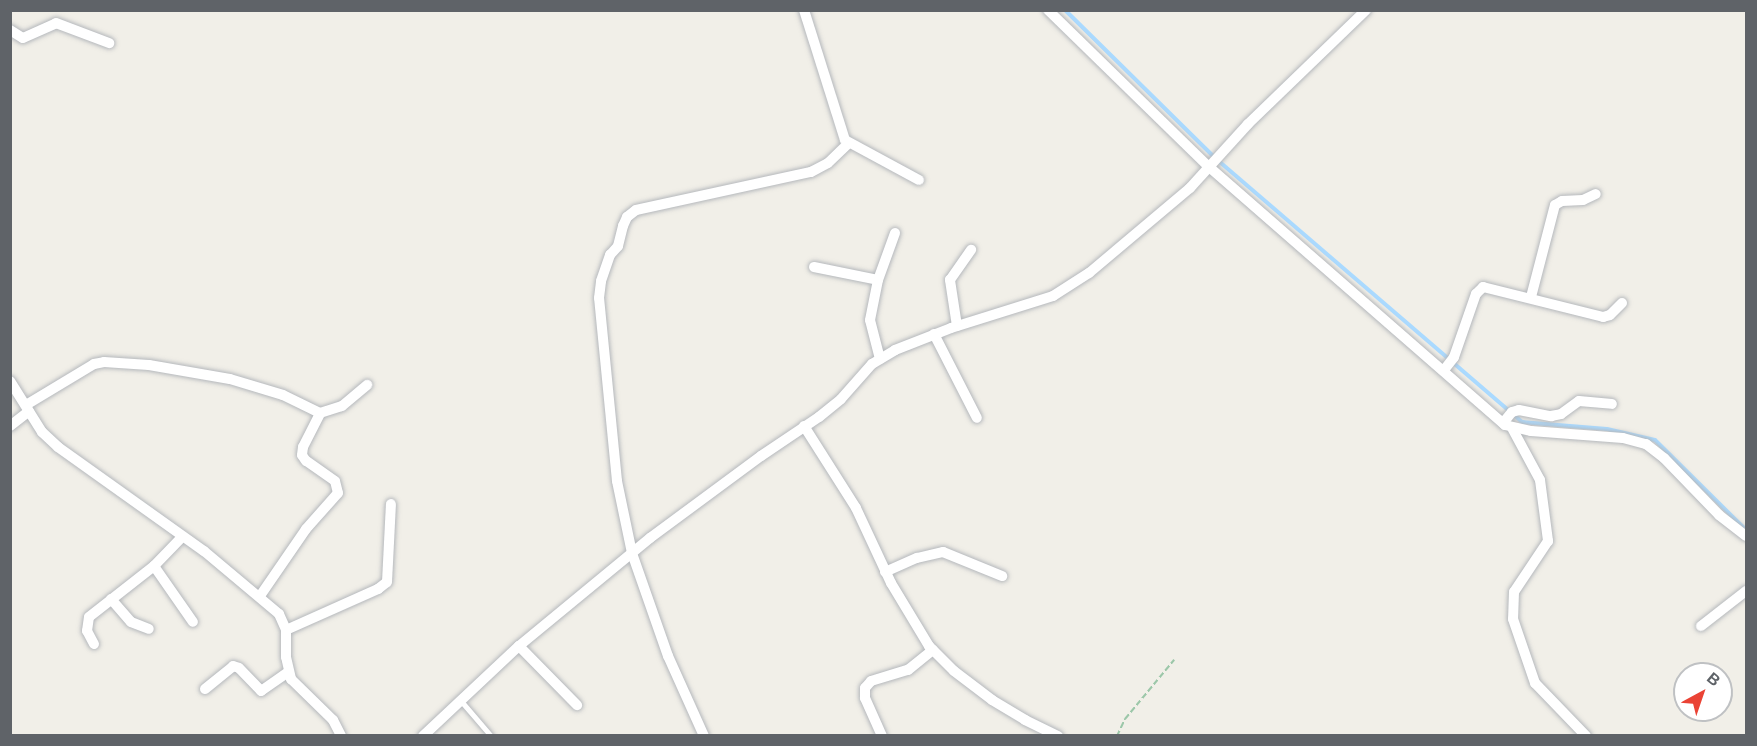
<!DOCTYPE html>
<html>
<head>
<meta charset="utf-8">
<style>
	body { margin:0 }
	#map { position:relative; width:1757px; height:746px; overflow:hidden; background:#f1efe8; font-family:Arial,sans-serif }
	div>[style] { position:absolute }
	.stream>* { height:4px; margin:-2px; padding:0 2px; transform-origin:2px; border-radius:2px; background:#aadaff }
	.path>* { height:2px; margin-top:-1px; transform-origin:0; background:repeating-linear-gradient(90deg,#9cc7a9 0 6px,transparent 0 9px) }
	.roads { filter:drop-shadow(0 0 2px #b5b8bc) drop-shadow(0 0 2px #b5b8bc) }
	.service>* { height:5px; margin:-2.5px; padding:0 2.5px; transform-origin:2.5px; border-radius:2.5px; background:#fff }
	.minor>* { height:10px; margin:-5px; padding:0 5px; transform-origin:5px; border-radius:5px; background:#fff }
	span { translate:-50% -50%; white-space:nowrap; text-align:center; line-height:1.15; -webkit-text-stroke:4.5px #fff; paint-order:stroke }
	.frame { position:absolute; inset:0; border:12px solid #5f6368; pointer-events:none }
	.north { position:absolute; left:1673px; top:662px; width:60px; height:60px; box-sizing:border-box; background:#fff; border:2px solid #bfc1c3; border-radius:50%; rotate:40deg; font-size:16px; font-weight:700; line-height:24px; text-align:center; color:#5f6368 }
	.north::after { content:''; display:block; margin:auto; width:21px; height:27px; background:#ea4335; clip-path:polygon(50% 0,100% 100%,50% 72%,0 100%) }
</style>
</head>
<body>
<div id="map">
	<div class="stream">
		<div style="left:1065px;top:10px;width:209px;rotate:44.6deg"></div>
		<div style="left:1214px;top:157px;width:406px;rotate:40.7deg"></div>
		<div style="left:1522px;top:422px;width:85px;rotate:4.7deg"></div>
		<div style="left:1607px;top:429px;width:49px;rotate:12.9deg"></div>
		<div style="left:1655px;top:440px;width:128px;rotate:44.7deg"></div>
	</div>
	<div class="path">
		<div style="left:1117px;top:736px;width:19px;rotate:-65deg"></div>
		<div style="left:1125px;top:719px;width:77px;rotate:-50.3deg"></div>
	</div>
	<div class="roads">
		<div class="service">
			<div style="left:461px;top:701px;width:46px;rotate:49.4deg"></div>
		</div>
		<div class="minor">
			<div style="left:804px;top:10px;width:136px;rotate:72.5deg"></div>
			<div style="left:845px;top:140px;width:84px;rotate:28.4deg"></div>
			<div style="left:1048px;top:10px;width:223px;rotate:44.3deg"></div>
			<div style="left:1208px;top:166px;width:394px;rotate:41.1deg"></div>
			<div style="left:1505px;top:425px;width:27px;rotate:13deg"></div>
			<div style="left:1531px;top:431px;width:92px;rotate:4.4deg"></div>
			<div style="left:1623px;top:438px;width:24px;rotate:15deg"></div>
			<div style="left:1646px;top:444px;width:23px;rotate:38deg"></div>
			<div style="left:1664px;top:458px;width:79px;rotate:46deg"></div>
			<div style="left:1719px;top:515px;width:34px;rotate:38deg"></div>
			<div style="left:10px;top:30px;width:15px;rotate:32deg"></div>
			<div style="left:23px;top:38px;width:36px;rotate:-24deg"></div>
			<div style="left:56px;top:23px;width:57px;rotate:20.7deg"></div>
			<div style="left:814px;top:267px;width:65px;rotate:11.5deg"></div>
			<div style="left:1531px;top:297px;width:95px;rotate:-75.4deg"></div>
			<div style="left:1555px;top:205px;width:8px;rotate:-30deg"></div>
			<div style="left:1562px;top:201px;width:21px;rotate:-3deg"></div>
			<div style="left:1583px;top:200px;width:14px;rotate:-25deg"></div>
			<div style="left:957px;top:326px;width:47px;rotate:-98.7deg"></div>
			<div style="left:950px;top:280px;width:37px;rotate:-55deg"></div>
			<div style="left:934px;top:334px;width:94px;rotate:62.9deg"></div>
			<div style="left:880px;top:359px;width:40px;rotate:-104.4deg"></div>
			<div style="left:870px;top:320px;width:41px;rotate:-78.7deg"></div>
			<div style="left:878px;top:280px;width:50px;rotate:-70.1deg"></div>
			<div style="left:1444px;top:370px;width:16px;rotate:-52deg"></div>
			<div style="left:1454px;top:357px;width:67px;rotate:-70.8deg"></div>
			<div style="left:1476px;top:294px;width:10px;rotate:-45deg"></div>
			<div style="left:1483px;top:287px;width:124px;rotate:14deg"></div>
			<div style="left:1603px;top:317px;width:7px;rotate:-16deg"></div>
			<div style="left:1610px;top:315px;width:17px;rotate:-45deg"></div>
			<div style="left:10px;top:381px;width:60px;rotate:57.9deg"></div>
			<div style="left:42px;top:432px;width:22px;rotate:43deg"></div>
			<div style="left:58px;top:447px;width:179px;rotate:35.5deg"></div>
			<div style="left:204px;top:551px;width:98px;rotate:40deg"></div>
			<div style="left:279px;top:614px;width:17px;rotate:66deg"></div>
			<div style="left:286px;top:630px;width:27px;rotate:90deg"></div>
			<div style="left:286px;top:657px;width:23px;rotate:77deg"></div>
			<div style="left:291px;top:679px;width:59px;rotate:44.3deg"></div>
			<div style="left:333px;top:720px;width:18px;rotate:63deg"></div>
			<div style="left:26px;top:405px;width:79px;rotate:-31.1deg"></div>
			<div style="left:94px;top:364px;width:10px;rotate:-11deg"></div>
			<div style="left:104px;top:362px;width:45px;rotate:3.8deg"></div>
			<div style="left:149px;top:365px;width:82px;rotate:9.8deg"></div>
			<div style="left:230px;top:379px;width:55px;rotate:16.8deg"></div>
			<div style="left:283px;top:395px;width:41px;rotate:25.9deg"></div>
			<div style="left:1503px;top:423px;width:14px;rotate:-51deg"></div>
			<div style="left:1512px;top:412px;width:7px;rotate:-16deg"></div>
			<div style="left:1519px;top:410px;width:33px;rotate:11deg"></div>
			<div style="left:1551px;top:416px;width:10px;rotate:-11deg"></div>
			<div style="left:1561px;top:414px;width:22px;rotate:-36deg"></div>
			<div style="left:1579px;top:401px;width:33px;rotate:5deg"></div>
			<div style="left:10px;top:426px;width:24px;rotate:-38deg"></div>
			<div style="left:804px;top:426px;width:97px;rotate:57.6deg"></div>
			<div style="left:856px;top:508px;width:83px;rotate:65deg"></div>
			<div style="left:891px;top:583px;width:74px;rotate:58.9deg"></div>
			<div style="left:929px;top:646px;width:35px;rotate:45deg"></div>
			<div style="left:954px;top:671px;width:48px;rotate:37.3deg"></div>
			<div style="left:992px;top:700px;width:39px;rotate:31deg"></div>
			<div style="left:1025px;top:720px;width:37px;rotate:26deg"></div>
			<div style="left:1512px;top:428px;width:59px;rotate:61.7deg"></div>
			<div style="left:1540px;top:480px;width:62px;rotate:82.5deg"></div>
			<div style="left:1548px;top:541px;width:61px;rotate:123.7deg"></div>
			<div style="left:1514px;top:592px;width:27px;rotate:92deg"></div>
			<div style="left:1513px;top:619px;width:68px;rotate:71deg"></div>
			<div style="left:1535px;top:683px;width:74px;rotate:46.1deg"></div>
			<div style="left:154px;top:566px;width:68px;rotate:55.1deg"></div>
			<div style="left:885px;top:572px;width:35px;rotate:-24deg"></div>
			<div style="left:917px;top:558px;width:27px;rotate:-13deg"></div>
			<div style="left:943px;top:552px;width:64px;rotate:22.1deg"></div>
			<div style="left:260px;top:596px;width:81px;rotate:-55.5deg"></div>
			<div style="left:306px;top:529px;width:48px;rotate:-48.4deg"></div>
			<div style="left:338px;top:493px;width:12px;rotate:-104deg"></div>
			<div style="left:335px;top:481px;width:35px;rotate:-145deg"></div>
			<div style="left:306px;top:461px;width:7px;rotate:-124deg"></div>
			<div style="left:302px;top:455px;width:8px;rotate:-83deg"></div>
			<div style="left:303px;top:447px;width:38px;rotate:-63deg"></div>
			<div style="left:320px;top:413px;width:23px;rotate:-18deg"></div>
			<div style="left:342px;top:406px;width:33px;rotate:-40deg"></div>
			<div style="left:111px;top:599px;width:30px;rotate:49deg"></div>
			<div style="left:131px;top:622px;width:19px;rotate:21deg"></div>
			<div style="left:1701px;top:626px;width:57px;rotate:-37.9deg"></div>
			<div style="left:286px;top:630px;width:101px;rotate:-24deg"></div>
			<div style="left:378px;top:589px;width:11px;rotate:-38deg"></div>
			<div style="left:387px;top:582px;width:78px;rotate:-87.1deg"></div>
			<div style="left:94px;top:644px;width:15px;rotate:-118deg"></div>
			<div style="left:87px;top:631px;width:14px;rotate:-82deg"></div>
			<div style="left:89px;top:617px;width:83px;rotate:-38.1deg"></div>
			<div style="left:154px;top:566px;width:40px;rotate:-46deg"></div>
			<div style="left:519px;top:646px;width:83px;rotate:45.5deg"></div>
			<div style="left:205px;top:689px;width:36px;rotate:-39deg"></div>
			<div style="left:233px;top:666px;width:6px;rotate:18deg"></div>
			<div style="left:239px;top:668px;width:32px;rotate:46deg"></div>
			<div style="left:261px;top:691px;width:33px;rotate:-35deg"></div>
			<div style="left:423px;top:736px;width:132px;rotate:-43.2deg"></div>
			<div style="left:519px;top:646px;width:170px;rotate:-39.5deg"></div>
			<div style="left:650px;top:538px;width:138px;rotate:-36.5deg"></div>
			<div style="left:761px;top:456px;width:70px;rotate:-33.9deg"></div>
			<div style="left:819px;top:417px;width:28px;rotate:-39deg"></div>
			<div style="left:841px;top:399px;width:47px;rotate:-48.5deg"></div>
			<div style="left:872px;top:364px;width:27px;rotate:-31deg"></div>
			<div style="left:895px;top:350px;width:60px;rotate:-21.4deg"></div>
			<div style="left:951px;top:328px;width:107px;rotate:-17.4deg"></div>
			<div style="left:1053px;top:296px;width:43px;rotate:-32.6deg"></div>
			<div style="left:1089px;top:273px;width:132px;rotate:-40.1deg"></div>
			<div style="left:1190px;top:188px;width:86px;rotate:-47.8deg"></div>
			<div style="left:1248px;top:124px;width:164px;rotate:-44deg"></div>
			<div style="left:704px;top:736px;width:88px;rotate:-114.2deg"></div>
			<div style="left:668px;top:656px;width:109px;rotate:-109.3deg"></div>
			<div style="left:632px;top:553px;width:74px;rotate:-101.8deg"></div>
			<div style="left:617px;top:481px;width:184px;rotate:-95.6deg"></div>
			<div style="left:599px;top:298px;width:17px;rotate:-83deg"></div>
			<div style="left:601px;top:281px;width:28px;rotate:-71deg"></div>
			<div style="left:610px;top:255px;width:12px;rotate:-48deg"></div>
			<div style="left:618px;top:246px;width:21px;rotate:-76deg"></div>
			<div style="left:623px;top:226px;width:10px;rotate:-66deg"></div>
			<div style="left:627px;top:217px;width:11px;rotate:-38deg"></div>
			<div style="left:636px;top:210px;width:179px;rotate:-12.3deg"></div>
			<div style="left:811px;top:172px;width:19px;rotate:-28deg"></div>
			<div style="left:828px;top:163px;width:28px;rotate:-44deg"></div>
			<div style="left:882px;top:736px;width:42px;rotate:-114.1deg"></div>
			<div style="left:865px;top:698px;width:10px;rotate:-90deg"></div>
			<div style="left:865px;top:688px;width:9px;rotate:-49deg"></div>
			<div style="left:871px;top:681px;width:39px;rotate:-17deg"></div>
			<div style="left:908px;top:670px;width:32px;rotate:-39deg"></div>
		</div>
	</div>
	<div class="frame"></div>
	<div class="north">B</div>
</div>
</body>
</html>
